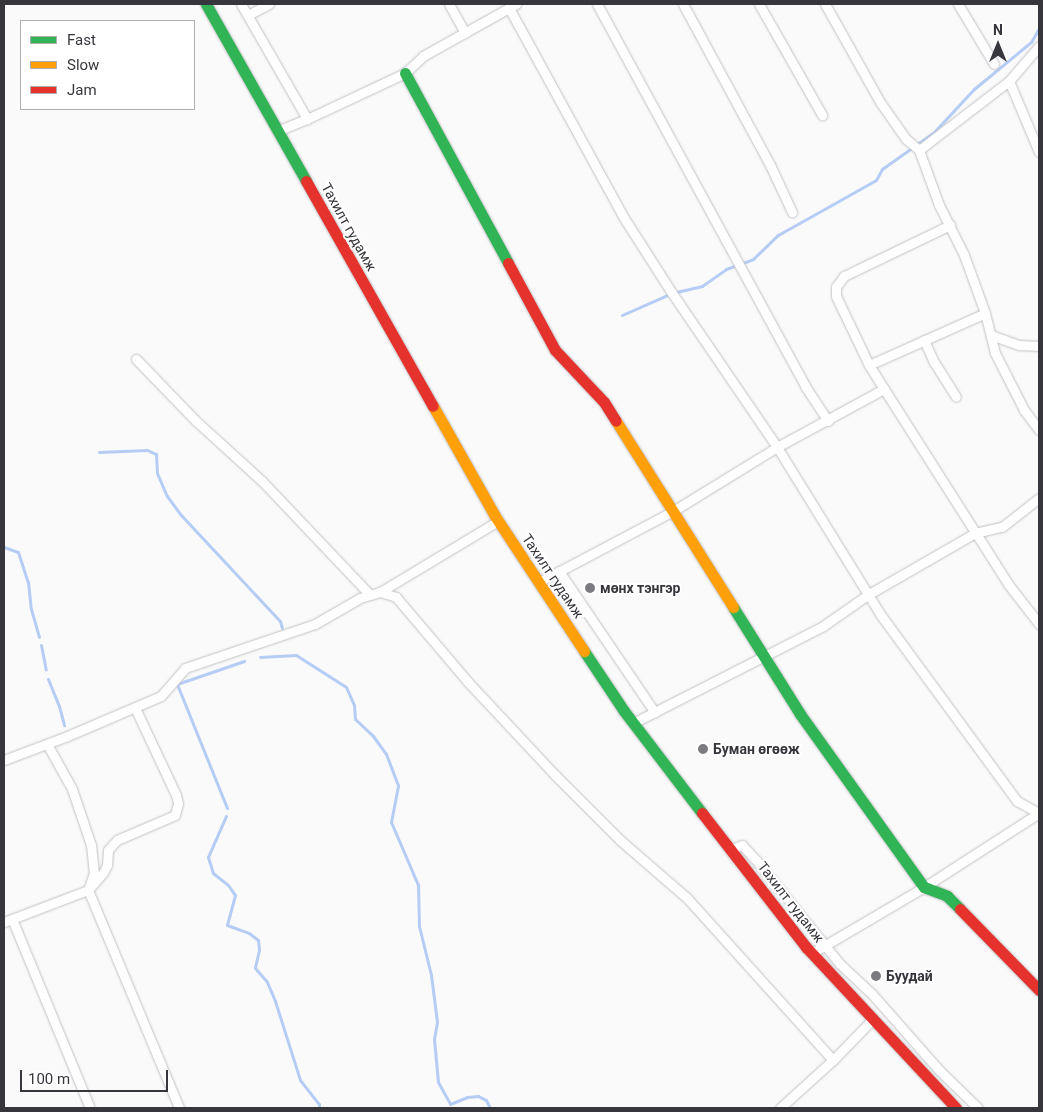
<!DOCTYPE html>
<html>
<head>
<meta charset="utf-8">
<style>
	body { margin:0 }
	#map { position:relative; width:1043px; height:1112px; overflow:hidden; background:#fafafb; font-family:Roboto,sans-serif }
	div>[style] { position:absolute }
	.stream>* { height:3px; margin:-1.5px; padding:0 1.5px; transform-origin:1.5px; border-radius:1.5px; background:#b5ccf5 }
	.roads { filter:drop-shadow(0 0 1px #c2c2c5) drop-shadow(0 0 1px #c2c2c5) }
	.street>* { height:9px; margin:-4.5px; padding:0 4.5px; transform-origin:4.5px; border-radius:4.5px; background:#fefefe }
	.fast>* { height:11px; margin:-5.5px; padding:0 5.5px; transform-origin:5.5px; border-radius:5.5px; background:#30b455 }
	.slow>* { height:11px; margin:-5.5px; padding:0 5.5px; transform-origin:5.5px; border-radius:5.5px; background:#ff9f0a }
	.jam>* { height:11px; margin:-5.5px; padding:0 5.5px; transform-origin:5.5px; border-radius:5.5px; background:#e5322d }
	.dots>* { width:14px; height:14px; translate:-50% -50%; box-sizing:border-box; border:2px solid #fff; border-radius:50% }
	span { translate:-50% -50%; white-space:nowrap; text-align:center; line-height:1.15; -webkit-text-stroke:4px #fff; paint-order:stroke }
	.street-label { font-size:14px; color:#37363d }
	.poi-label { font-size:14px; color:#37363d; font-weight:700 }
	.left { translate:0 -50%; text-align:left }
	.frame { position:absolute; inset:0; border:5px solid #37363d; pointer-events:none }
	.legend { position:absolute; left:20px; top:20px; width:175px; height:90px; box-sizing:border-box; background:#fff; border:1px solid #afafb1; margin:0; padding:6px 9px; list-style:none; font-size:15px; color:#37363d }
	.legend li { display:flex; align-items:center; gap:10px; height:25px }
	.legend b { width:25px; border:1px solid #afafb1 }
	.north { position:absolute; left:973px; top:20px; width:50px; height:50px; -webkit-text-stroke:4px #fff; paint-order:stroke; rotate:0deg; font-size:14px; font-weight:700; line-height:20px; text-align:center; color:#37363d }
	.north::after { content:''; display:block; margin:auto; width:18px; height:22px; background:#37363d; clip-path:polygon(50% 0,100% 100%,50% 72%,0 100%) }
	.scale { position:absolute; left:20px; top:1070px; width:148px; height:22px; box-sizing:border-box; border:2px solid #37363d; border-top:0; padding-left:6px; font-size:15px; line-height:18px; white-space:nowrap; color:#37363d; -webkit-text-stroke:4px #fff; paint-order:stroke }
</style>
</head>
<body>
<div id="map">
	<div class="stream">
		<div style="left:622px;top:315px;width:55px;rotate:-23.7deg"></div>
		<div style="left:672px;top:293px;width:31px;rotate:-13deg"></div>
		<div style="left:702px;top:286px;width:29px;rotate:-35deg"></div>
		<div style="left:726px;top:269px;width:29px;rotate:-20deg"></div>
		<div style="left:753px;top:259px;width:35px;rotate:-44deg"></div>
		<div style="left:778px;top:235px;width:112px;rotate:-29.3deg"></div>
		<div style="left:876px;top:180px;width:13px;rotate:-61deg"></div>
		<div style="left:882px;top:169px;width:64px;rotate:-35.4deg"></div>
		<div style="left:934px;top:132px;width:59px;rotate:-47.1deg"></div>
		<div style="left:974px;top:89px;width:74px;rotate:-39.5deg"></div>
		<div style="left:1031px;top:42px;width:16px;rotate:-60deg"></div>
		<div style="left:99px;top:452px;width:48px;rotate:-2.4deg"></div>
		<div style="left:147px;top:450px;width:10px;rotate:24deg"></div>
		<div style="left:156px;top:454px;width:19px;rotate:87deg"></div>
		<div style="left:157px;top:473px;width:25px;rotate:67deg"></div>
		<div style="left:167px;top:496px;width:24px;rotate:54deg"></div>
		<div style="left:181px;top:515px;width:145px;rotate:47deg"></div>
		<div style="left:280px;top:621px;width:7px;rotate:74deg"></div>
		<div style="left:4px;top:547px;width:15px;rotate:20deg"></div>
		<div style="left:18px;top:552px;width:32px;rotate:72deg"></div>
		<div style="left:28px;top:582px;width:27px;rotate:84deg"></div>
		<div style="left:31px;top:609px;width:29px;rotate:74deg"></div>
		<div style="left:41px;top:645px;width:25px;rotate:79deg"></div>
		<div style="left:260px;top:657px;width:36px;rotate:-3deg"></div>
		<div style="left:296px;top:655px;width:59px;rotate:32.6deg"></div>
		<div style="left:346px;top:687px;width:20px;rotate:66deg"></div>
		<div style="left:354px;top:705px;width:14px;rotate:86deg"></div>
		<div style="left:355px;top:719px;width:25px;rotate:43deg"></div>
		<div style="left:373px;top:736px;width:22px;rotate:54deg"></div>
		<div style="left:386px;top:754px;width:34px;rotate:69deg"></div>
		<div style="left:398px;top:786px;width:37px;rotate:101deg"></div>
		<div style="left:391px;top:822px;width:69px;rotate:66.8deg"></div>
		<div style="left:418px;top:885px;width:41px;rotate:88.6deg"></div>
		<div style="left:419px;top:926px;width:50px;rotate:76.2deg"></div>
		<div style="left:431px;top:975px;width:47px;rotate:82.7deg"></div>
		<div style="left:437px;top:1022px;width:17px;rotate:100deg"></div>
		<div style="left:434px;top:1039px;width:43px;rotate:84.7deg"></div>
		<div style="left:438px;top:1082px;width:25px;rotate:61deg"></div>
		<div style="left:450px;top:1104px;width:18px;rotate:-22deg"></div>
		<div style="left:467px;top:1097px;width:11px;rotate:-5deg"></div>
		<div style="left:478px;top:1096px;width:9px;rotate:27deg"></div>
		<div style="left:486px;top:1100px;width:9px;rotate:63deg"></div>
		<div style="left:48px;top:679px;width:29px;rotate:68deg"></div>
		<div style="left:59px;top:706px;width:20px;rotate:75deg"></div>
		<div style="left:227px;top:808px;width:134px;rotate:-112deg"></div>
		<div style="left:177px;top:684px;width:71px;rotate:-18.9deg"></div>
		<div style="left:226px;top:816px;width:45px;rotate:113.7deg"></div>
		<div style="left:208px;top:857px;width:17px;rotate:73deg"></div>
		<div style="left:213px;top:873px;width:19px;rotate:39deg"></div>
		<div style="left:228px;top:885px;width:12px;rotate:55deg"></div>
		<div style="left:235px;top:895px;width:31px;rotate:105deg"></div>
		<div style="left:227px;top:925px;width:23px;rotate:20deg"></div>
		<div style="left:249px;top:933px;width:11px;rotate:38deg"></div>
		<div style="left:258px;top:940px;width:10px;rotate:84deg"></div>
		<div style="left:259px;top:950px;width:18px;rotate:103deg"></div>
		<div style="left:255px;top:968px;width:18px;rotate:49deg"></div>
		<div style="left:267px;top:982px;width:21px;rotate:67deg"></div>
		<div style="left:275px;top:1001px;width:83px;rotate:72.4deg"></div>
		<div style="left:300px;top:1080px;width:31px;rotate:52deg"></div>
		<div style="left:319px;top:1104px;width:4px;rotate:90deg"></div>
	</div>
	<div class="roads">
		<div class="street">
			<div style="left:241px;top:4px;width:133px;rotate:60.1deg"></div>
			<div style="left:449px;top:4px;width:33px;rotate:61deg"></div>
			<div style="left:597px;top:4px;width:435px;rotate:61.4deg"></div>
			<div style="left:805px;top:386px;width:42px;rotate:56.7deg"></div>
			<div style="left:683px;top:4px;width:185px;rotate:61.6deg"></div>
			<div style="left:771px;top:167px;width:50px;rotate:65deg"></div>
			<div style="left:759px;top:4px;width:128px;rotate:60.4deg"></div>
			<div style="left:825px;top:4px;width:112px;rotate:60.7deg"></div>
			<div style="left:880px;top:102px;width:45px;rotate:54.9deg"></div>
			<div style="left:906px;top:139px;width:17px;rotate:40deg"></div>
			<div style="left:919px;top:150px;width:59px;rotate:70deg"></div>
			<div style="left:939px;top:205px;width:56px;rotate:63.4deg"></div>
			<div style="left:964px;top:255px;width:62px;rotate:70.1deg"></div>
			<div style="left:985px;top:313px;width:41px;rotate:76deg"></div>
			<div style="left:995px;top:353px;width:64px;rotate:63deg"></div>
			<div style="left:1024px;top:410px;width:25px;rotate:53deg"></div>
			<div style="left:958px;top:4px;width:70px;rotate:59deg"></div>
			<div style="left:509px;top:8px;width:239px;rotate:61.3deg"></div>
			<div style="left:624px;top:218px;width:89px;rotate:57.4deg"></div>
			<div style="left:672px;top:293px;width:186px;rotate:55.7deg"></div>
			<div style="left:777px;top:447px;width:196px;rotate:58.3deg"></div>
			<div style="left:880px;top:614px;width:232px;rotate:53.8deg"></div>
			<div style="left:1017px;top:801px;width:25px;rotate:29deg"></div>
			<div style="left:248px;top:15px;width:24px;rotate:-28deg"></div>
			<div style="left:1009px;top:81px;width:77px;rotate:67.1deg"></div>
			<div style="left:277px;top:131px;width:32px;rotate:-22deg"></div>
			<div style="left:307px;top:119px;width:108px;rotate:-25.1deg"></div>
			<div style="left:405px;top:73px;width:25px;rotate:-43deg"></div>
			<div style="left:423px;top:56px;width:107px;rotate:-29.2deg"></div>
			<div style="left:919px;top:150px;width:113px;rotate:-37.5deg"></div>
			<div style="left:1009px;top:81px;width:46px;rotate:-49.4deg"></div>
			<div style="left:991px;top:335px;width:30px;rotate:20deg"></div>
			<div style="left:1019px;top:345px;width:20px;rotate:3deg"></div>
			<div style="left:924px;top:340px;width:24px;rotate:66deg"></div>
			<div style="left:934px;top:362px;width:41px;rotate:57.8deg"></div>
			<div style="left:136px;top:359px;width:86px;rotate:45.9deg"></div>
			<div style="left:196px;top:421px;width:89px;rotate:42.3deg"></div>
			<div style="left:262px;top:481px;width:157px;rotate:46.5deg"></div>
			<div style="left:869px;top:365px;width:76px;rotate:-115.6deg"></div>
			<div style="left:836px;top:296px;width:9px;rotate:-90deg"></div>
			<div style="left:836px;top:287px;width:14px;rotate:-54deg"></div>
			<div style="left:844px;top:276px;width:118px;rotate:-25.7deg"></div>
			<div style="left:884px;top:389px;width:231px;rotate:57.5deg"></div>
			<div style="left:1008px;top:584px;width:51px;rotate:52.2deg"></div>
			<div style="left:559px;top:571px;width:171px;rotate:55.9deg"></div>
			<div style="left:539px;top:582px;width:152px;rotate:-27.9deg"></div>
			<div style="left:673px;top:511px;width:122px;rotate:-31.6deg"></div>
			<div style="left:777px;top:447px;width:122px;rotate:-28.5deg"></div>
			<div style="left:884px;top:389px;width:28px;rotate:-122deg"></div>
			<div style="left:869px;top:365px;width:127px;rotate:-24.1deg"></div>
			<div style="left:380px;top:592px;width:17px;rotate:17deg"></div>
			<div style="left:396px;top:597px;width:111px;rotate:49.7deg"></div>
			<div style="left:468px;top:682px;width:127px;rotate:46.9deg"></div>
			<div style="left:555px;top:775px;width:92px;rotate:45deg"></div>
			<div style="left:620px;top:840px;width:89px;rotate:40.9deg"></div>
			<div style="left:687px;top:898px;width:218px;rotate:48deg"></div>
			<div style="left:633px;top:723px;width:213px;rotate:-27deg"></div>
			<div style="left:823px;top:626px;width:56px;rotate:-34.8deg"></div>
			<div style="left:869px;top:594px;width:122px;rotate:-29.9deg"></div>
			<div style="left:975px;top:533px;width:28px;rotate:-13deg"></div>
			<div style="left:1002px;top:527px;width:47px;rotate:-38.1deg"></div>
			<div style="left:47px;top:744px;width:51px;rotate:60.9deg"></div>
			<div style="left:72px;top:789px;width:59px;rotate:71.3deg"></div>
			<div style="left:91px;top:845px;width:28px;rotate:84deg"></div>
			<div style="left:94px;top:873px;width:18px;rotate:109deg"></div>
			<div style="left:88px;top:890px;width:236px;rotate:67.3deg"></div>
			<div style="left:4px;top:760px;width:65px;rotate:-20.7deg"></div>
			<div style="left:65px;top:737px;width:104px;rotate:-23.1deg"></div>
			<div style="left:161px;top:696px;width:37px;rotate:-49deg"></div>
			<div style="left:185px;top:668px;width:137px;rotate:-18.7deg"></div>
			<div style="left:315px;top:624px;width:52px;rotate:-30deg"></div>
			<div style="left:360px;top:598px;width:21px;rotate:-17deg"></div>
			<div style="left:380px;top:592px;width:138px;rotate:-31deg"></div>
			<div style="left:731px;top:849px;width:12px;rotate:-20deg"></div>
			<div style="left:742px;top:845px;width:21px;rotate:47deg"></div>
			<div style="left:756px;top:860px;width:134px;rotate:51.1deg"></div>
			<div style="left:840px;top:964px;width:44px;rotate:43.2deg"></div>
			<div style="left:872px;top:994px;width:103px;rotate:48.6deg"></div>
			<div style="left:940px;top:1071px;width:53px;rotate:44.2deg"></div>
			<div style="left:12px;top:919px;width:204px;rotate:67.6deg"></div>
			<div style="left:4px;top:922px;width:90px;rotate:-20.9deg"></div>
			<div style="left:88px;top:890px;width:23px;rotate:-49deg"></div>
			<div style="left:103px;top:873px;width:9px;rotate:-63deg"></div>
			<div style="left:107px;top:865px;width:15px;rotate:-86deg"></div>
			<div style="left:108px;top:850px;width:13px;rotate:-48deg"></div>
			<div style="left:117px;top:840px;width:63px;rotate:-23.3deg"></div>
			<div style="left:175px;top:815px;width:12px;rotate:-76deg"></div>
			<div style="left:178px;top:803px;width:8px;rotate:-104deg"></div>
			<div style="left:176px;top:795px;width:96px;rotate:-115.2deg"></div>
			<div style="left:812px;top:953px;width:130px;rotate:-30.5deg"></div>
			<div style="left:924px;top:887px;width:137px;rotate:-32.8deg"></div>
			<div style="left:780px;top:1108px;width:72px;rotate:-42.2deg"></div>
			<div style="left:833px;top:1060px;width:57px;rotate:-45.7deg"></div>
		</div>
		<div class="fast">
			<div style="left:206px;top:4px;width:203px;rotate:60.5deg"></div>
			<div style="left:405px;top:73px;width:216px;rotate:61.5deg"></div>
			<div style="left:733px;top:607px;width:126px;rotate:57.9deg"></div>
			<div style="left:800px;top:714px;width:213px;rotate:54.4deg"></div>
			<div style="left:924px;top:887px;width:25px;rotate:21deg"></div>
			<div style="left:947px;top:896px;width:18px;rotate:45deg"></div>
			<div style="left:584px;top:651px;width:72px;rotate:56.3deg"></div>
			<div style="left:624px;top:711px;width:128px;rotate:52.6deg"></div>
		</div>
		<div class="slow">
			<div style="left:433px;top:406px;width:126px;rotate:60.6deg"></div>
			<div style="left:495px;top:516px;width:162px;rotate:56.6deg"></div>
			<div style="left:616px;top:421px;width:220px;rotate:57.8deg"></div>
		</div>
		<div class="jam">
			<div style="left:306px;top:181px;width:258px;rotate:60.6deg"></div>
			<div style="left:508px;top:263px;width:99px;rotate:61.6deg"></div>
			<div style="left:555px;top:350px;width:71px;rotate:46.7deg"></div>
			<div style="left:604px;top:402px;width:22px;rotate:58deg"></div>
			<div style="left:702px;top:813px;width:170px;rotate:52.2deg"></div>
			<div style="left:806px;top:947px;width:220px;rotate:47deg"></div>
			<div style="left:960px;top:909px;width:113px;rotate:45.7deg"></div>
		</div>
	</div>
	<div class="dots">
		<div style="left:590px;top:588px;background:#7b7b80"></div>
		<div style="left:703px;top:749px;background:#7b7b80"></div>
		<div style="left:876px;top:976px;background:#7b7b80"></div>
	</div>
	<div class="street-label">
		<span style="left:349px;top:227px;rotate:61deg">Тахилт гудамж</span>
		<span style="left:553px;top:576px;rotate:56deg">Тахилт гудамж</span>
		<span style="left:791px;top:902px;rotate:52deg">Тахилт гудамж</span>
	</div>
	<div class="poi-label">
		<span class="left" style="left:600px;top:588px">мөнх тэнгэр</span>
		<span class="left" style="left:713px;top:749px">Буман өгөөж</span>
		<span class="left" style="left:886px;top:976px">Буудай</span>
	</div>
	<div class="frame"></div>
	<ul class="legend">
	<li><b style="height:6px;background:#30b455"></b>Fast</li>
	<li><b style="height:6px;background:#ff9f0a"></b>Slow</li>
	<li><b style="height:6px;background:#e5322d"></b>Jam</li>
	</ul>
	<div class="north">N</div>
	<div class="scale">100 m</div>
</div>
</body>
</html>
